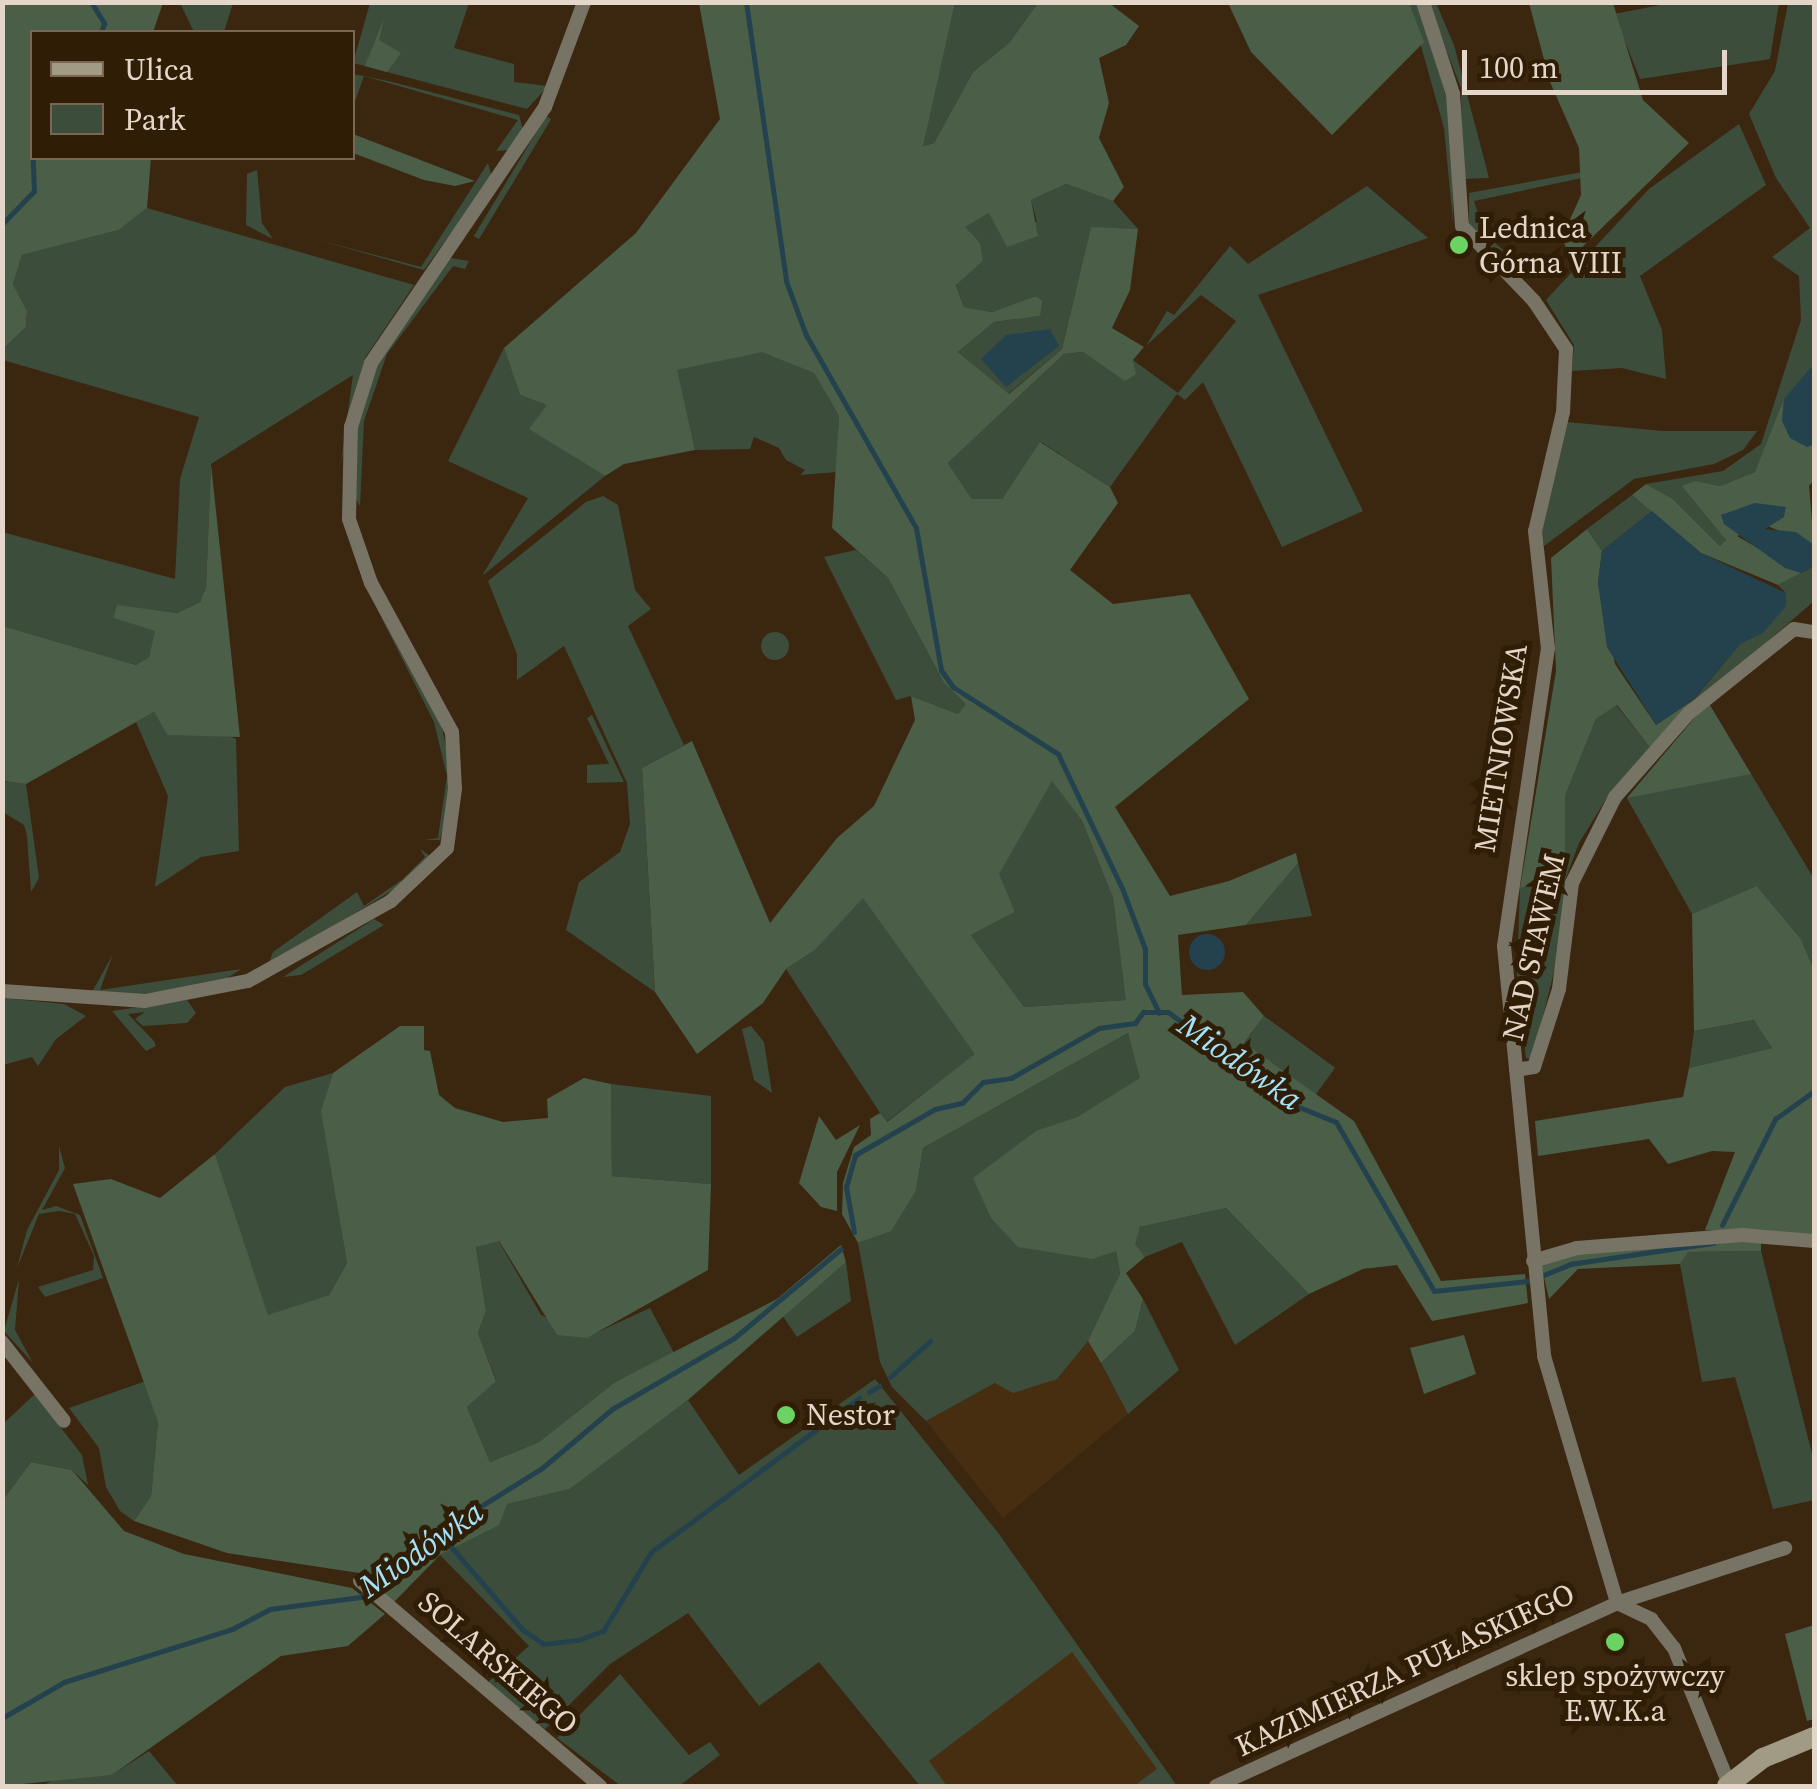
<!DOCTYPE html>
<html>
<head>
<meta charset="utf-8">
<style>
	body { margin:0 }
	#map { position:relative; width:1817px; height:1789px; overflow:hidden; background:#3b2610; font-family:"Source Serif 4",serif }
	div>[style] { position:absolute }
	.built>* { inset:0; background:#472e11 }
	.green>* { inset:0; background:#3c4e3b; transform-origin:0 0 }
	.round { border-radius:50% }
	.forest>* { inset:0; background:#4a5e48 }
	.water>* { inset:0; background:#23424e }
	.stream>* { height:5px; margin:-2.5px; padding:0 2.5px; transform-origin:2.5px; border-radius:2.5px; background:#23424e }
	.minor>* { height:14px; margin:-7px; padding:0 7px; transform-origin:7px; border-radius:7px; background:#777365 }
	.secondary>* { height:20px; margin:-10px; padding:0 10px; transform-origin:10px; border-radius:10px; background:#a19b86 }
	.dots>* { width:28px; height:28px; translate:-50% -50%; box-sizing:border-box; border:5px solid #301d06; border-radius:50% }
	span { translate:-50% -50%; white-space:nowrap; text-align:center; line-height:1.15; -webkit-text-stroke:10px #301d06; paint-order:stroke }
	.poi-label { font-size:30px; color:#e4d6c9 }
	.left { translate:0 -50%; text-align:left }
	.street-label { font-size:30px; color:#e4d6c9 }
	.water-label { font-size:32px; color:#a3e2fa; font-style:italic }
	.frame { position:absolute; inset:0; border:5px solid #e4d6c9; pointer-events:none }
	.legend { position:absolute; left:30px; top:30px; width:325px; height:130px; box-sizing:border-box; background:#301d06; border:2px solid #786754; margin:0; padding:12px 18px; list-style:none; font-size:30px; color:#e4d6c9 }
	.legend li { display:flex; align-items:center; gap:20px; height:50px }
	.legend b { width:50px; border:2px solid #786754 }
	.scale { position:absolute; left:1462px; top:50px; width:265px; height:45px; box-sizing:border-box; border:5px solid #e4d6c9; border-top:0; padding-left:12px; font-size:30px; line-height:35px; white-space:nowrap; color:#e4d6c9; -webkit-text-stroke:8px #301d06; paint-order:stroke }
</style>
</head>
<body>
<div id="map">
	<div class="built">
		<div style="clip-path:polygon(1088px 1341px,1128px 1414px,1003px 1518px,926px 1421px,996px 1383px,1057px 1379px)"></div>
		<div style="clip-path:polygon(1072px 1651px,1158px 1770px,1134px 1786px,947px 1786px,929px 1761px)"></div>
	</div>
	<div class="green">
		<div style="clip-path:polygon(180px 3px,233px 3px,224px 32px,194px 32px)"></div>
		<div style="clip-path:polygon(370px 3px,469px 3px,454px 48px,514px 64px,514px 82px,548px 86px,527px 109px,353px 63px)"></div>
		<div style="clip-path:polygon(955px 3px,1038px 3px,1009px 43px,973px 72px,934px 143px,922px 146px)"></div>
		<div style="clip-path:polygon(1409px 3px,1418px 3px,1443px 72px,1452px 126px,1453px 222px,1444px 128px)"></div>
		<div style="clip-path:polygon(1428px 3px,1436px 3px,1454px 45px,1489px 178px,1462px 179px,1461px 88px)"></div>
		<div style="clip-path:polygon(1671px 3px,1779px 3px,1770px 59px,1640px 79px,1614px 14px)"></div>
		<div style="clip-path:polygon(1788px 3px,1814px 3px,1814px 364px,1755px 472px,1720px 486px,1696px 481px,1726px 541px,1720px 546px,1673px 499px,1646px 484px,1723px 471px,1761px 444px,1801px 320px,1799px 276px,1772px 257px,1810px 228px,1776px 178px,1749px 114px,1775px 71px)"></div>
		<div style="clip-path:polygon(352px 74px,364px 76px,392px 82px,519px 115px,523px 129px,509px 150px,496px 151px,518px 120px,364px 76px,353px 107px)"></div>
		<div style="left:546px;top:116px;width:6px;height:140px;rotate:31deg"></div>
		<div style="clip-path:polygon(1739px 124px,1766px 185px,1640px 276px,1662px 330px,1666px 379px,1622px 368px,1572px 371px,1574px 345px,1546px 300px,1649px 189px)"></div>
		<div style="clip-path:polygon(488px 163px,492px 177px,424px 270px,315px 239px,421px 267px)"></div>
		<div style="clip-path:polygon(257px 170px,262px 223px,273px 239px,246px 225px,247px 174px)"></div>
		<div style="clip-path:polygon(1582px 172px,1582px 178px,1474px 201px,1485px 235px,1517px 261px,1507px 268px,1469px 224px,1469px 193px)"></div>
		<div style="clip-path:polygon(1066px 184px,1113px 201px,1138px 229px,1091px 228px,1062px 349px,1008px 394px,958px 352px,994px 322px,1039px 316px,1036px 296px,992px 312px,964px 307px,956px 284px,983px 261px,964px 227px,989px 213px,1037px 222px,1031px 200px)"></div>
		<div style="clip-path:polygon(1367px 186px,1428px 238px,1258px 295px,1363px 511px,1282px 547px,1203px 382px,1185px 400px,1177px 394px,1110px 487px,1041px 442px,1002px 499px,972px 499px,948px 463px,1064px 354px,1083px 352px,1125px 380px,1133px 360px,1178px 393px,1236px 321px,1201px 295px,1146px 346px,1167px 311px,1174px 315px,1230px 246px,1248px 264px)"></div>
		<div style="clip-path:polygon(147px 208px,414px 285px,365px 358px,341px 463px,353px 375px,211px 464px,206px 587px,200px 602px,177px 613px,117px 606px,113px 618px,156px 631px,149px 657px,136px 665px,3px 626px,2px 532px,175px 579px,180px 479px,199px 417px,3px 360px,3px 349px,26px 327px,27px 311px,13px 284px,22px 255px,119px 230px)"></div>
		<div style="clip-path:polygon(450px 258px,469px 261px,465px 269px,453px 266px,387px 354px,364px 421px,360px 506px,352px 493px,355px 436px,372px 373px)"></div>
		<div style="clip-path:polygon(504px 348px,520px 395px,548px 405px,530px 429px,605px 476px,482px 576px,528px 498px,448px 461px)"></div>
		<div style="clip-path:polygon(762px 351px,814px 373px,839px 416px,837px 472px,800px 475px,805px 470px,786px 460px,779px 448px,754px 437px,750px 449px,695px 450px,676px 370px)"></div>
		<div style="clip-path:polygon(1567px 422px,1663px 431px,1757px 431px,1743px 450px,1714px 464px,1634px 479px,1544px 546px,1541px 526px)"></div>
		<div style="clip-path:polygon(1632px 495px,1652px 511px,1602px 551px,1587px 529px)"></div>
		<div style="clip-path:polygon(603px 496px,618px 505px,635px 590px,651px 609px,628px 626px,684px 745px,642px 768px,655px 992px,566px 930px,579px 882px,620px 852px,630px 824px,627px 783px,564px 646px,517px 680px,517px 654px,488px 581px,586px 502px)"></div>
		<div style="clip-path:polygon(856px 550px,888px 578px,944px 683px,967px 704px,958px 714px,911px 696px,896px 700px,824px 557px)"></div>
		<div style="clip-path:polygon(1814px 566px,1814px 601px,1675px 722px,1740px 644px,1770px 624px,1786px 593px,1778px 585px)"></div>
		<div style="clip-path:polygon(362px 579px,442px 727px,449px 762px,448px 806px,440px 840px,425px 840px,438px 838px,447px 776px,434px 722px)"></div>
		<div class="round" style="left:761px;top:632px;width:28px;height:28px"></div>
		<div style="clip-path:polygon(1708px 702px,1814px 879px,1814px 970px,1801px 939px,1758px 887px,1692px 914px,1627px 798px)"></div>
		<div style="clip-path:polygon(1616px 705px,1651px 749px,1611px 791px,1579px 843px,1565px 880px,1557px 960px,1532px 1059px,1526px 1058px,1517px 973px,1520px 888px,1565px 880px,1565px 796px,1596px 719px)"></div>
		<div style="clip-path:polygon(154px 712px,167px 735px,221px 732px,236px 739px,239px 851px,201px 857px,155px 887px,168px 796px,136px 722px)"></div>
		<div style="clip-path:polygon(592px 715px,624px 782px,587px 783px,587px 765px,609px 764px,587px 718px)"></div>
		<div style="clip-path:polygon(1052px 780px,1082px 821px,1113px 898px,1127px 1000px,1024px 1007px,971px 935px,1015px 912px,998px 874px)"></div>
		<div style="clip-path:polygon(2px 781px,26px 784px,39px 878px,31px 892px,27px 836px,24px 825px,3px 812px)"></div>
		<div style="clip-path:polygon(420px 849px,430px 856px,398px 887px,268px 966px,273px 952px,357px 892px,364px 906px,403px 879px,425px 857px)"></div>
		<div style="clip-path:polygon(1298px 863px,1312px 916px,1246px 925px)"></div>
		<div style="clip-path:polygon(863px 897px,976px 1054px,886px 1122px,786px 969px,815px 950px)"></div>
		<div style="clip-path:polygon(374px 919px,384px 925px,301px 975px,283px 977px)"></div>
		<div style="clip-path:polygon(113px 954px,100px 990px,241px 969px,221px 982px,118px 998px,92px 992px)"></div>
		<div style="clip-path:polygon(3px 998px,64px 1004px,86px 1016px,56px 1039px,38px 1066px,32px 1057px,3px 1065px)"></div>
		<div style="clip-path:polygon(187px 1000px,196px 1013px,187px 1023px,143px 1026px,135px 1019px,145px 1012px,128px 1014px,154px 1041px,156px 1046px,146px 1051px,112px 1011px)"></div>
		<div style="left:1264px;top:1016px;width:88px;height:34px;rotate:36deg"></div>
		<div style="clip-path:polygon(1755px 1020px,1772px 1048px,1689px 1068px,1694px 1031px)"></div>
		<div style="clip-path:polygon(751px 1026px,764px 1042px,772px 1093px,754px 1080px,742px 1029px)"></div>
		<div style="clip-path:polygon(1128px 1033px,1141px 1078px,1077px 1117px,1036px 1132px,1116px 1251px,1120px 1274px,1097px 1330px,1057px 1379px,1013px 1393px,995px 1383px,926px 1421px,892px 1387px,880px 1362px,858px 1243px,891px 1230px,916px 1191px,923px 1148px)"></div>
		<div style="clip-path:polygon(333px 1073px,322px 1111px,347px 1263px,329px 1295px,268px 1316px,215px 1154px,285px 1087px)"></div>
		<div style="clip-path:polygon(611px 1084px,711px 1096px,711px 1184px,612px 1176px)"></div>
		<div style="clip-path:polygon(59px 1146px,65px 1168px,42px 1210px,56px 1206px,80px 1215px,103px 1278px,45px 1297px,38px 1287px,93px 1270px,94px 1256px,75px 1214px,59px 1211px,39px 1214px,17px 1268px,27px 1230px,59px 1170px)"></div>
		<div style="clip-path:polygon(1226px 1208px,1309px 1294px,1235px 1345px,1182px 1242px,1145px 1257px,1134px 1244px,1140px 1227px)"></div>
		<div style="clip-path:polygon(498px 1240px,541px 1315px,587px 1337px,650px 1308px,674px 1353px,615px 1382px,539px 1442px,490px 1462px,467px 1407px,496px 1380px,478px 1333px,486px 1311px,476px 1247px)"></div>
		<div style="clip-path:polygon(1761px 1251px,1814px 1462px,1814px 1500px,1773px 1509px,1735px 1377px,1702px 1382px,1680px 1264px,1687px 1252px)"></div>
		<div style="clip-path:polygon(846px 1262px,851px 1301px,797px 1337px,782px 1315px)"></div>
		<div style="clip-path:polygon(19px 1279px,15px 1330px,33px 1363px,4px 1331px)"></div>
		<div style="clip-path:polygon(1143px 1299px,1179px 1370px,1128px 1414px,1101px 1363px,1135px 1331px)"></div>
		<div style="clip-path:polygon(875px 1379px,999px 1534px,1177px 1786px,1134px 1786px,1157px 1769px,1072px 1652px,929px 1761px,947px 1786px,920px 1786px,819px 1662px,759px 1706px,688px 1613px,610px 1664px,545px 1729px,486px 1684px,529px 1646px,440px 1555px,498px 1525px,506px 1504px,570px 1489px,688px 1400px,739px 1475px)"></div>
		<div style="clip-path:polygon(146px 1381px,158px 1422px,151px 1496px,134px 1521px,120px 1511px,106px 1487px,99px 1448px,69px 1408px)"></div>
		<div style="clip-path:polygon(35px 1394px,82px 1455px,88px 1485px,72px 1470px,31px 1462px,3px 1500px,3px 1424px)"></div>
		<div style="clip-path:polygon(620px 1674px,689px 1755px,710px 1742px,720px 1755px,679px 1786px,621px 1786px,557px 1738px)"></div>
		<div style="clip-path:polygon(149px 1751px,178px 1786px,42px 1786px,60px 1776px,112px 1775px)"></div>
	</div>
	<div class="forest">
		<div style="clip-path:polygon(3px 2px,163px 3px,153px 32px,32px 32px,32px 158px,151px 158px,147px 208px,119px 230px,22px 255px,13px 284px,27px 311px,26px 327px,3px 349px)"></div>
		<div style="clip-path:polygon(evenodd,699px 3px,955px 3px,923px 146px,934px 143px,973px 72px,1009px 43px,1038px 3px,1109px 3px,1139px 26px,1126px 45px,1099px 58px,1109px 103px,1099px 138px,1124px 187px,1113px 201px,1066px 184px,1031px 200px,1038px 236px,1007px 247px,989px 213px,965px 227px,980px 243px,983px 261px,956px 285px,964px 307px,992px 312px,1036px 296px,1042px 301px,1040px 316px,994px 322px,958px 352px,1009px 394px,1062px 349px,1091px 227px,1138px 229px,1130px 290px,1112px 328px,1144px 347px,1133px 360px,1136px 374px,1125px 381px,1083px 352px,1064px 354px,948px 463px,972px 499px,1002px 499px,1040px 442px,1110px 487px,1118px 503px,1070px 570px,1113px 604px,1190px 594px,1249px 699px,1115px 807px,1170px 896px,1229px 881px,1296px 853px,1298px 863px,1246px 925px,1178px 935px,1182px 995px,1243px 992px,1264px 1016px,1244px 1043px,1354px 1121px,1441px 1281px,1525px 1274px,1528px 1303px,1432px 1321px,1397px 1265px,1363px 1269px,1309px 1294px,1226px 1208px,1140px 1227px,1135px 1244px,1145px 1257px,1126px 1273px,1143px 1299px,1135px 1331px,1101px 1363px,1088px 1341px,1120px 1274px,1116px 1251px,1092px 1259px,1018px 1247px,991px 1218px,973px 1178px,1036px 1131px,1077px 1117px,1140px 1078px,1128px 1033px,923px 1148px,916px 1191px,891px 1231px,858px 1243px,842px 1214px,843px 1183px,854px 1147px,871px 1135px,870px 1119px,880px 1113px,887px 1122px,975px 1054px,863px 898px,815px 950px,786px 969px,763px 1003px,697px 1054px,655px 992px,642px 768px,692px 741px,770px 923px,837px 838px,874px 806px,915px 720px,911px 696px,958px 714px,966px 704px,944px 683px,888px 578px,832px 528px,839px 416px,814px 373px,762px 352px,677px 370px,695px 450px,624px 464px,605px 476px,529px 429px,547px 405px,520px 395px,504px 348px,636px 233px,720px 119px,699px 3px,1052px 781px,1082px 821px,1113px 898px,1126px 1000px,1024px 1007px,971px 935px,1015px 912px,999px 874px,1052px 781px)"></div>
		<div style="clip-path:polygon(1228px 3px,1409px 3px,1424px 42px,1332px 135px,1251px 52px)"></div>
		<div style="clip-path:polygon(1529px 3px,1613px 3px,1643px 100px,1689px 143px,1570px 259px,1562px 237px,1581px 195px,1579px 148px,1550px 82px)"></div>
		<div style="clip-path:polygon(384px 18px,379px 40px,401px 53px,387px 72px,365px 66px)"></div>
		<div style="clip-path:polygon(353px 134px,475px 181px,455px 186px,424px 180px,353px 153px)"></div>
		<div style="clip-path:polygon(1784px 399px,1782px 421px,1807px 447px,1814px 444px,1814px 480px,1809px 486px,1814px 545px,1765px 525px,1737px 536px,1801px 573px,1778px 585px,1701px 553px,1632px 495px,1646px 484px,1673px 499px,1720px 546px,1726px 540px,1682px 486px,1696px 481px,1720px 486px,1755px 472px)"></div>
		<div style="clip-path:polygon(211px 464px,240px 737px,167px 735px,154px 712px,26px 784px,3px 781px,3px 626px,136px 665px,149px 657px,155px 631px,113px 618px,117px 605px,177px 613px,200px 602px,206px 587px)"></div>
		<div style="clip-path:polygon(1587px 529px,1602px 551px,1598px 583px,1615px 664px,1656px 725px,1693px 700px,1651px 749px,1617px 705px,1596px 719px,1565px 796px,1565px 880px,1520px 888px,1556px 671px,1551px 558px)"></div>
		<div style="clip-path:polygon(1708px 702px,1751px 774px,1627px 798px)"></div>
		<div style="clip-path:polygon(1757px 886px,1801px 939px,1814px 970px,1814px 1235px,1705px 1230px,1735px 1152px,1712px 1151px,1668px 1164px,1649px 1139px,1538px 1156px,1535px 1121px,1683px 1097px,1689px 1068px,1772px 1048px,1754px 1020px,1694px 1031px,1692px 914px)"></div>
		<div style="clip-path:polygon(400px 1026px,424px 1026px,424px 1050px,430px 1051px,439px 1095px,455px 1108px,503px 1122px,548px 1118px,547px 1099px,584px 1078px,611px 1084px,612px 1176px,711px 1184px,708px 1270px,587px 1338px,557px 1335px,499px 1241px,476px 1247px,486px 1311px,478px 1333px,496px 1381px,467px 1407px,490px 1462px,539px 1442px,615px 1382px,777px 1299px,841px 1245px,846px 1262px,688px 1400px,570px 1489px,507px 1504px,499px 1525px,440px 1555px,394px 1602px,359px 1573px,227px 1553px,134px 1521px,151px 1496px,158px 1422px,73px 1184px,111px 1179px,160px 1198px,215px 1154px,268px 1315px,329px 1295px,347px 1263px,321px 1111px,333px 1073px)"></div>
		<div style="clip-path:polygon(819px 1116px,836px 1140px,860px 1125px,837px 1172px,837px 1211px,821px 1207px,799px 1183px)"></div>
		<div style="clip-path:polygon(1739px 1238px,1761px 1241px,1761px 1251px,1688px 1252px,1680px 1264px,1578px 1269px,1549px 1299px,1541px 1264px,1561px 1255px)"></div>
		<div style="clip-path:polygon(1464px 1335px,1476px 1374px,1424px 1394px,1410px 1348px)"></div>
		<div style="clip-path:polygon(31px 1462px,72px 1470px,124px 1531px,184px 1554px,352px 1588px,385px 1614px,348px 1646px,281px 1656px,112px 1775px,3px 1786px,3px 1500px)"></div>
		<div style="clip-path:polygon(1814px 1625px,1814px 1719px,1807px 1721px,1785px 1634px)"></div>
	</div>
	<div class="water">
		<div style="clip-path:polygon(1050px 329px,1059px 346px,1006px 387px,981px 359px,1006px 335px)"></div>
		<div style="clip-path:polygon(1814px 364px,1814px 444px,1807px 447px,1790px 438px,1782px 421px,1784px 399px)"></div>
		<div style="clip-path:polygon(1755px 503px,1786px 507px,1784px 517px,1765px 529px,1796px 532px,1814px 545px,1814px 566px,1801px 573px,1785px 568px,1724px 524px,1721px 515px)"></div>
		<div style="clip-path:polygon(1652px 511px,1701px 553px,1786px 593px,1786px 606px,1763px 633px,1740px 644px,1693px 700px,1656px 725px,1607px 647px,1598px 583px,1602px 551px)"></div>
		<div class="round" style="left:1189px;top:934px;width:36px;height:36px"></div>
	</div>
	<div class="stream">
		<div style="left:91px;top:2px;width:25px;rotate:58deg"></div>
		<div style="left:104px;top:23px;width:9px;rotate:108deg"></div>
		<div style="left:746px;top:2px;width:282px;rotate:81.8deg"></div>
		<div style="left:786px;top:281px;width:58px;rotate:69.7deg"></div>
		<div style="left:806px;top:335px;width:222px;rotate:60.3deg"></div>
		<div style="left:916px;top:528px;width:144px;rotate:80deg"></div>
		<div style="left:941px;top:670px;width:21px;rotate:55deg"></div>
		<div style="left:953px;top:687px;width:125px;rotate:32.5deg"></div>
		<div style="left:1058px;top:754px;width:148px;rotate:64.5deg"></div>
		<div style="left:1122px;top:888px;width:65px;rotate:69.3deg"></div>
		<div style="left:1145px;top:949px;width:35px;rotate:90deg"></div>
		<div style="left:1145px;top:984px;width:32px;rotate:64deg"></div>
		<div style="left:2px;top:224px;width:46px;rotate:-45.9deg"></div>
		<div style="left:34px;top:191px;width:50px;rotate:-92.3deg"></div>
		<div style="left:1722px;top:1225px;width:119px;rotate:-63.4deg"></div>
		<div style="left:1775px;top:1119px;width:48px;rotate:-35.7deg"></div>
		<div style="left:854px;top:1232px;width:46px;rotate:-100.1deg"></div>
		<div style="left:846px;top:1187px;width:33px;rotate:-74deg"></div>
		<div style="left:855px;top:1155px;width:92px;rotate:-29.9deg"></div>
		<div style="left:935px;top:1109px;width:28px;rotate:-13deg"></div>
		<div style="left:962px;top:1103px;width:30px;rotate:-45deg"></div>
		<div style="left:983px;top:1082px;width:28px;rotate:-8deg"></div>
		<div style="left:1011px;top:1078px;width:101px;rotate:-29.6deg"></div>
		<div style="left:1099px;top:1028px;width:36px;rotate:-8deg"></div>
		<div style="left:1135px;top:1023px;width:14px;rotate:-54deg"></div>
		<div style="left:1143px;top:1012px;width:25px"></div>
		<div style="left:1168px;top:1012px;width:157px;rotate:36.4deg"></div>
		<div style="left:1294px;top:1105px;width:45px;rotate:22deg"></div>
		<div style="left:1336px;top:1122px;width:195px;rotate:59.9deg"></div>
		<div style="left:1434px;top:1291px;width:95px;rotate:-6.1deg"></div>
		<div style="left:1541px;top:1276px;width:31px;rotate:-22deg"></div>
		<div style="left:1570px;top:1264px;width:145px;rotate:-8.4deg"></div>
		<div style="left:890px;top:1377px;width:54px;rotate:-42deg"></div>
		<div style="left:869px;top:1392px;width:12px;rotate:-31deg"></div>
		<div style="left:440px;top:1534px;width:127px;rotate:49.2deg"></div>
		<div style="left:523px;top:1630px;width:25px;rotate:34deg"></div>
		<div style="left:544px;top:1644px;width:34px;rotate:-7deg"></div>
		<div style="left:578px;top:1640px;width:27px;rotate:-20deg"></div>
		<div style="left:603px;top:1631px;width:92px;rotate:-58.7deg"></div>
		<div style="left:651px;top:1552px;width:259px;rotate:-36.5deg"></div>
		<div style="left:2px;top:1718px;width:72px;rotate:-30.1deg"></div>
		<div style="left:64px;top:1682px;width:176px;rotate:-17.5deg"></div>
		<div style="left:232px;top:1629px;width:43px;rotate:-27.8deg"></div>
		<div style="left:270px;top:1609px;width:91px;rotate:-7.6deg"></div>
		<div style="left:360px;top:1597px;width:58px;rotate:-45deg"></div>
		<div style="left:401px;top:1556px;width:166px;rotate:-32deg"></div>
		<div style="left:542px;top:1468px;width:92px;rotate:-40.1deg"></div>
		<div style="left:612px;top:1409px;width:141px;rotate:-30.2deg"></div>
		<div style="left:734px;top:1338px;width:139px;rotate:-39.8deg"></div>
	</div>
	<div class="minor">
		<div style="left:1423px;top:2px;width:97px;rotate:71.9deg"></div>
		<div style="left:1453px;top:94px;width:132px;rotate:86.1deg"></div>
		<div style="left:1462px;top:226px;width:104px;rotate:46.2deg"></div>
		<div style="left:1534px;top:301px;width:58px;rotate:56.3deg"></div>
		<div style="left:1566px;top:349px;width:63px;rotate:92.7deg"></div>
		<div style="left:1563px;top:412px;width:122px;rotate:103.2deg"></div>
		<div style="left:1535px;top:531px;width:118px;rotate:83.7deg"></div>
		<div style="left:1548px;top:648px;width:301px;rotate:98.4deg"></div>
		<div style="left:1504px;top:946px;width:412px;rotate:84.4deg"></div>
		<div style="left:1544px;top:1356px;width:258px;rotate:73.5deg"></div>
		<div style="left:1617px;top:1603px;width:38px;rotate:25deg"></div>
		<div style="left:1651px;top:1619px;width:37px;rotate:52deg"></div>
		<div style="left:1674px;top:1648px;width:147px;rotate:68deg"></div>
		<div style="left:2px;top:991px;width:143px;rotate:4deg"></div>
		<div style="left:145px;top:1001px;width:105px;rotate:-11deg"></div>
		<div style="left:248px;top:981px;width:164px;rotate:-29.2deg"></div>
		<div style="left:391px;top:901px;width:77px;rotate:-43.4deg"></div>
		<div style="left:447px;top:848px;width:60px;rotate:-82.3deg"></div>
		<div style="left:455px;top:789px;width:57px;rotate:-93deg"></div>
		<div style="left:452px;top:732px;width:170px;rotate:-118.5deg"></div>
		<div style="left:371px;top:583px;width:68px;rotate:-109deg"></div>
		<div style="left:349px;top:519px;width:92px;rotate:-88.8deg"></div>
		<div style="left:351px;top:427px;width:67px;rotate:-72.6deg"></div>
		<div style="left:371px;top:363px;width:310px;rotate:-55.8deg"></div>
		<div style="left:545px;top:107px;width:112px;rotate:-69.6deg"></div>
		<div style="left:1516px;top:1070px;width:18px;rotate:-9deg"></div>
		<div style="left:1534px;top:1067px;width:82px;rotate:-72.2deg"></div>
		<div style="left:1559px;top:989px;width:107px;rotate:-83deg"></div>
		<div style="left:1572px;top:883px;width:96px;rotate:-63.4deg"></div>
		<div style="left:1615px;top:797px;width:112px;rotate:-48.6deg"></div>
		<div style="left:1689px;top:713px;width:134px;rotate:-38.7deg"></div>
		<div style="left:1794px;top:629px;width:20px;rotate:9deg"></div>
		<div style="left:1533px;top:1261px;width:46px;rotate:-16.5deg"></div>
		<div style="left:1577px;top:1248px;width:166px;rotate:-4.5deg"></div>
		<div style="left:1742px;top:1235px;width:72px;rotate:4.8deg"></div>
		<div style="left:2px;top:1342px;width:100px;rotate:51.9deg"></div>
		<div style="left:360px;top:1581px;width:316px;rotate:40.5deg"></div>
		<div style="left:1216px;top:1786px;width:441px;rotate:-24.5deg"></div>
		<div style="left:1617px;top:1603px;width:177px;rotate:-18.1deg"></div>
	</div>
	<div class="secondary">
		<div style="left:1727px;top:1786px;width:46px;rotate:-37.9deg"></div>
		<div style="left:1763px;top:1758px;width:55px;rotate:-22.4deg"></div>
	</div>
	<div class="dots">
		<div style="left:1459px;top:245px;background:#6bd362"></div>
		<div style="left:786px;top:1415px;background:#6bd362"></div>
		<div style="left:1615px;top:1642px;background:#6bd362"></div>
	</div>
	<div class="poi-label">
		<span class="left" style="left:1479px;top:245px">Lednica<br>Górna VIII</span>
		<span class="left" style="left:806px;top:1415px">Nestor</span>
		<span style="left:1615px;top:1693px">sklep spożywczy<br>E.W.K.a</span>
	</div>
	<div class="street-label">
		<span style="left:1501px;top:748px;rotate:-81deg">MIETNIOWSKA</span>
		<span style="left:1534px;top:947px;rotate:-77deg">NAD STAWEM</span>
		<span style="left:498px;top:1663px;rotate:41deg">SOLARSKIEGO</span>
		<span style="left:1405px;top:1670px;rotate:-25deg">KAZIMIERZA PUŁASKIEGO</span>
	</div>
	<div class="water-label">
		<span style="left:1240px;top:1062px;rotate:35deg">Miodówka</span>
		<span style="left:421px;top:1549px;rotate:-35deg">Miodówka</span>
	</div>
	<div class="frame"></div>
	<ul class="legend">
	<li><b style="height:12px;background:#a19b86"></b>Ulica</li>
	<li><b style="height:28px;background:#3c4e3b"></b>Park</li>
	</ul>
	<div class="scale">100 m</div>
</div>
</body>
</html>
